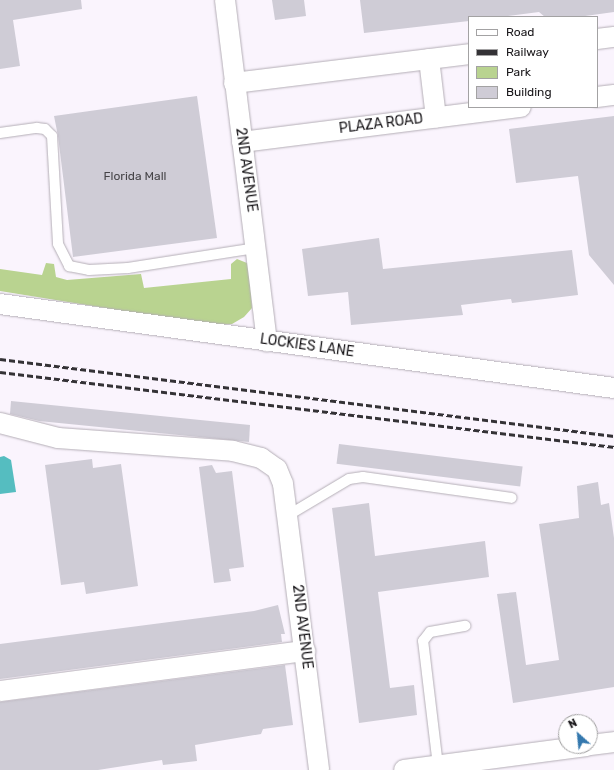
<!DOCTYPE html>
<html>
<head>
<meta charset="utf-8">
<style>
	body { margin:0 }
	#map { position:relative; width:614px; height:770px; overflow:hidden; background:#faf4fd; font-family:Rubik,sans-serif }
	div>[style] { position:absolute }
	.green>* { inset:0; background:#b9d390 }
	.water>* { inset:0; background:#55bdc0 }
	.building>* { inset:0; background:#cfccd6; transform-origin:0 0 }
	.roads { filter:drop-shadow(0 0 1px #b4aeb6) drop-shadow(0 0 1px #b4aeb6) }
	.service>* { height:10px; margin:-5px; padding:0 5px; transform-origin:5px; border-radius:5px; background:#fff }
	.minor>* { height:20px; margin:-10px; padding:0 10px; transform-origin:10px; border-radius:10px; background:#fff }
	.rail>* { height:3px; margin-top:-1.5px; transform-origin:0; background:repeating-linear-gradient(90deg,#343236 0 6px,transparent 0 9px) }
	span { translate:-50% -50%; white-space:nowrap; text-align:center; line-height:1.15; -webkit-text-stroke:4px #fff; paint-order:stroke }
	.number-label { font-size:12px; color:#464448 }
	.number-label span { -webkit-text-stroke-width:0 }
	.street-label { font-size:14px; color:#181619 }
	.legend { position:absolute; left:468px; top:16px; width:130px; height:92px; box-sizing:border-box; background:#fff; border:1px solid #a3a2a3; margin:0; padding:5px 7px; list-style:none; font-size:12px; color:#181619 }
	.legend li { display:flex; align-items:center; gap:8px; height:20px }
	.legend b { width:20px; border:1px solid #a3a2a3 }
	.north { position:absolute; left:558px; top:714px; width:40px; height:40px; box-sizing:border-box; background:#fff; border:1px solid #a3a2a3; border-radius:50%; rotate:333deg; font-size:11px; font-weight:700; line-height:16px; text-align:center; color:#181619 }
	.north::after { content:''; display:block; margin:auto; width:14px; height:18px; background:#3478ae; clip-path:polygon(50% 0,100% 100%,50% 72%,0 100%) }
</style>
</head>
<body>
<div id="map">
	<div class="green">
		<div style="clip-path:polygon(237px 259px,247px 263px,250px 272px,252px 308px,244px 317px,232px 324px,210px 325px,0 291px,0 269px,42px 275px,46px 263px,54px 264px,56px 277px,67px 280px,141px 274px,144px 288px,231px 279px,231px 264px)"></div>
	</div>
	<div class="water">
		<div style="clip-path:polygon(4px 456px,11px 460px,16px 492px,0 494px,0 457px)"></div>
	</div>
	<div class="building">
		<div style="clip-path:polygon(0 0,81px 0,82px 9px,13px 20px,20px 66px,0 69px)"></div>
		<div style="clip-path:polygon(272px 0,304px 0,306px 16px,275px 20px)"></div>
		<div style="clip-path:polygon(360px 0,614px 0,614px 12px,578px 17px,545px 17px,539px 12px,500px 17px,469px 17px,469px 21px,364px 33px)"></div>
		<div style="clip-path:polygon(197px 96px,217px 238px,73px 257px,58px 136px,54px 116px)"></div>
		<div style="clip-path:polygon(614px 116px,614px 285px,589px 255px,578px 176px,516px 183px,509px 129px)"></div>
		<div style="clip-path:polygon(379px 238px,383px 269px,572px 250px,578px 295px,512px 303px,511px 299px,461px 305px,463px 315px,351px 325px,348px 292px,308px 296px,302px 249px)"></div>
		<div style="clip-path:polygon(11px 401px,250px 425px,249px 442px,39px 421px,10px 414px)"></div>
		<div style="left:339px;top:444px;width:185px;height:20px;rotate:7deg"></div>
		<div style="clip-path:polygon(92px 459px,93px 468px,121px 464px,138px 586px,86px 594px,84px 582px,61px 585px,45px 465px)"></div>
		<div style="clip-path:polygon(212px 465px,216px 473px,232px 471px,244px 567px,229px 569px,231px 581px,214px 583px,199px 467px)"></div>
		<div style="clip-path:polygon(598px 482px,601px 505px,609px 503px,614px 538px,614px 687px,513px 703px,497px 594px,516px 592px,526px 665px,559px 660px,539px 524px,579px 518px,577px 486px)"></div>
		<div style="clip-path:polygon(369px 503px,375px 556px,485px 541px,489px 577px,378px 592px,390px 688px,414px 685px,417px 715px,359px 723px,332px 508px)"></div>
		<div style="clip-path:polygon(278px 605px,285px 634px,281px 634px,282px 642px,0 679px,0 644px,254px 611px)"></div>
		<div style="clip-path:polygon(285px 665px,293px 725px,263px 729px,261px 734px,195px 745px,197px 761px,163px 765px,162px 760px,98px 770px,0 770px,0 702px)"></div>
	</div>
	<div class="roads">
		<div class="service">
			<div style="left:0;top:133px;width:37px;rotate:-8deg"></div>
			<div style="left:37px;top:128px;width:8px;rotate:7deg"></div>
			<div style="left:45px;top:129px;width:10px;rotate:45deg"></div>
			<div style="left:52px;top:136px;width:108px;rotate:86.8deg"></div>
			<div style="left:58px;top:244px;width:25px;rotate:63deg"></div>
			<div style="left:69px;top:266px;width:20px;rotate:11deg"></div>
			<div style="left:89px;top:270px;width:39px;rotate:-3deg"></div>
			<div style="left:128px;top:268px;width:130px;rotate:-8.9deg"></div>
			<div style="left:287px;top:516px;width:72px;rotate:-30.8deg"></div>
			<div style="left:349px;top:479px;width:14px;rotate:-8deg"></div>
			<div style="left:363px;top:477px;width:150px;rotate:8deg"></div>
			<div style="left:438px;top:766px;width:126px;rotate:-96.8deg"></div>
			<div style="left:423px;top:641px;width:11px;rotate:-52deg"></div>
			<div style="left:430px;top:632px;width:36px;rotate:-10deg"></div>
		</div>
		<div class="minor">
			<div style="left:225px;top:0;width:344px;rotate:83deg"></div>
			<div style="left:597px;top:39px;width:17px;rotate:-7deg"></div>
			<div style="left:429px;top:59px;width:59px;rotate:83.2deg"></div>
			<div style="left:234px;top:83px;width:237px;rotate:-7deg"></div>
			<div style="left:597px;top:97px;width:17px;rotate:-7deg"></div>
			<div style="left:242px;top:142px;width:281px;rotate:-7.2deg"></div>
			<div style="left:0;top:304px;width:620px;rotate:7.79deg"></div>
			<div style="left:0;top:423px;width:60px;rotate:14.5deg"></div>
			<div style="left:58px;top:438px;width:175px;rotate:4.2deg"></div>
			<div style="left:233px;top:451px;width:29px;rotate:14deg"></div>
			<div style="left:261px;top:458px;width:19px;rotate:35deg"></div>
			<div style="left:277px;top:469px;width:16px;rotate:68deg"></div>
			<div style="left:283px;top:484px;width:288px;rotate:82.8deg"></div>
			<div style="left:0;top:691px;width:308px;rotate:-7.5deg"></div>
			<div style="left:590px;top:745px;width:24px;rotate:-7deg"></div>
			<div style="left:404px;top:770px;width:184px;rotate:-7.5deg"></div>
		</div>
	</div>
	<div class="rail">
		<div style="left:0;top:359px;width:619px;rotate:7.15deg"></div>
		<div style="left:0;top:372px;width:619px;rotate:6.96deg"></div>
	</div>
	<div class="number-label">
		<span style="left:135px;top:177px">Florida Mall</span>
	</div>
	<div class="street-label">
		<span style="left:381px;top:124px;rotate:-7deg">PLAZA ROAD</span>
		<span style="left:246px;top:170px;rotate:82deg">2ND AVENUE</span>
		<span style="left:307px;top:346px;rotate:8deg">LOCKIES LANE</span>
		<span style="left:302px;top:627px;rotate:83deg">2ND AVENUE</span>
	</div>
	<ul class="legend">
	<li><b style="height:5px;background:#fff"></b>Road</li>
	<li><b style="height:5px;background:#343236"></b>Railway</li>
	<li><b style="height:11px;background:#b9d390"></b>Park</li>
	<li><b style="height:11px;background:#cfccd6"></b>Building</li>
	</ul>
	<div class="north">N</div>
</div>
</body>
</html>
